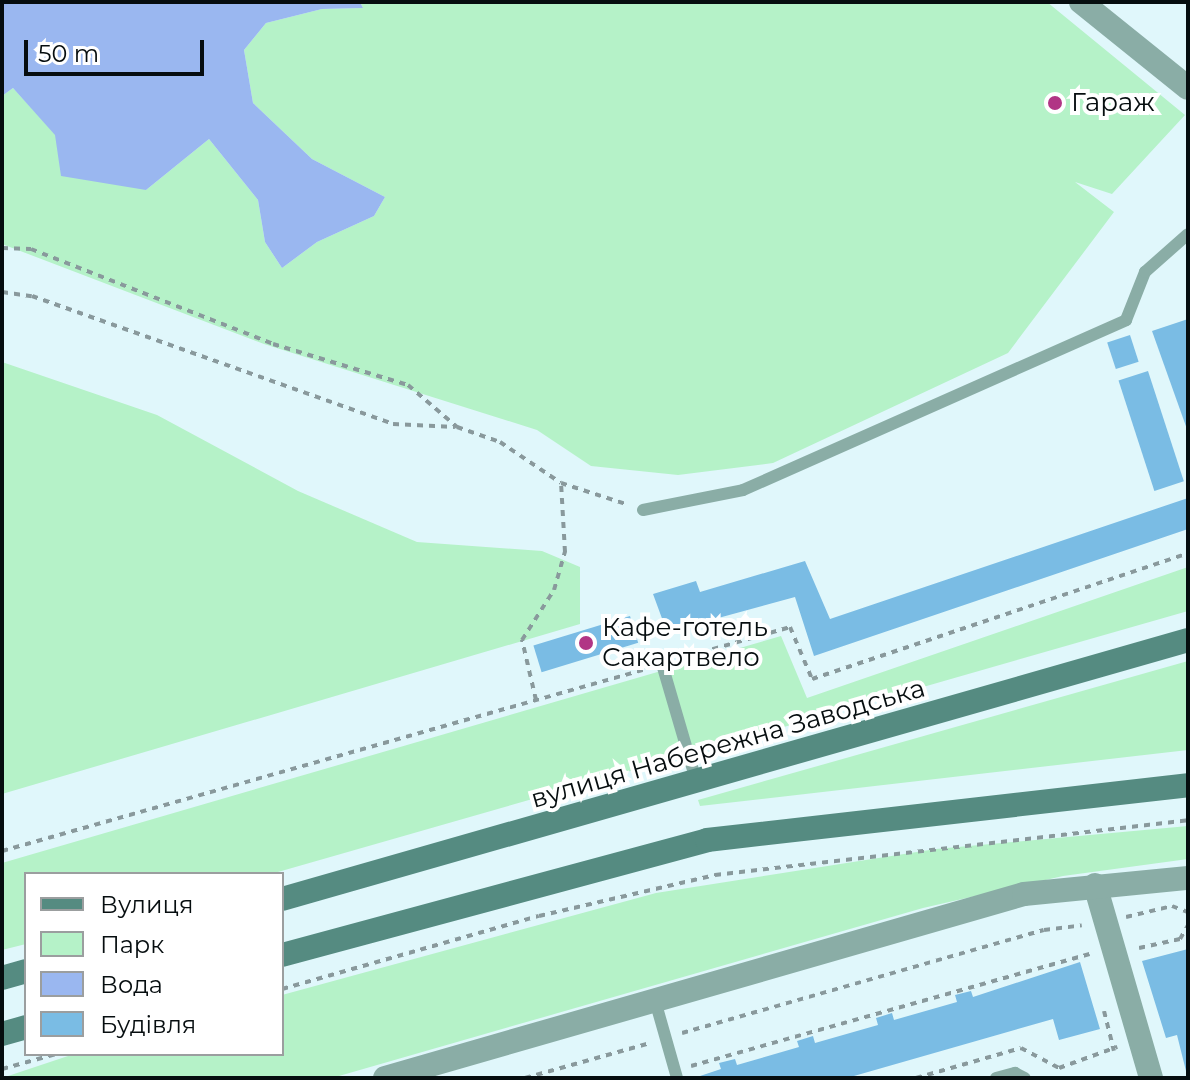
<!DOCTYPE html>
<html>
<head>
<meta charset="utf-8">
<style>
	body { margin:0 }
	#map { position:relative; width:1190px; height:1080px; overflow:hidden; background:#e0f7fb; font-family:Montserrat,sans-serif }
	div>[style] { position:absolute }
	.green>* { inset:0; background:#b5f2c8 }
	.water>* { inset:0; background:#9ab7f0 }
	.building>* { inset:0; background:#7abce4; transform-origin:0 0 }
	.path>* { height:4px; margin-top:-2px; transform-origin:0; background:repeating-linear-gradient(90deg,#89999c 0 6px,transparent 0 12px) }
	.service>* { height:12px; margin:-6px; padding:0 6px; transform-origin:6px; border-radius:6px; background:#8aada6 }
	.minor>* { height:24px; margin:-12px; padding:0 12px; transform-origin:12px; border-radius:12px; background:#8aada6 }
	.secondary>* { height:24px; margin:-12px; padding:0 12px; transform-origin:12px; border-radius:12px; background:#558b81 }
	.dots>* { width:22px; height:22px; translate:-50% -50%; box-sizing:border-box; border:4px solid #fff; border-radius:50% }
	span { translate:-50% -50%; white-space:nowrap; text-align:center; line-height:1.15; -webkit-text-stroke:8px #fff; paint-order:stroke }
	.poi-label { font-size:26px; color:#060d0f }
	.left { translate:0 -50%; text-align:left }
	.street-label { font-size:26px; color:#060d0f }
	.frame { position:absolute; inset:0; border:4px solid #060d0f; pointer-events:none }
	.legend { position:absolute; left:24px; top:872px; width:260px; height:184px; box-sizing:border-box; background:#fff; border:2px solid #9b9e9f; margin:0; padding:10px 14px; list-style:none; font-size:24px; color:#060d0f }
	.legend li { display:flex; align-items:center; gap:16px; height:40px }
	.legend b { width:40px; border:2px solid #9b9e9f }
	.scale { position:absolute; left:24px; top:40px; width:180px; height:36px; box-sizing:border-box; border:4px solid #060d0f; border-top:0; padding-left:10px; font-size:24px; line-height:28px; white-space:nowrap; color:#060d0f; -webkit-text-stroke:6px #fff; paint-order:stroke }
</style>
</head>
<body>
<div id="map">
	<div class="green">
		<div style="clip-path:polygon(360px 2px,1047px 2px,1185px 115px,1112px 194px,1075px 182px,1114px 212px,1008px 353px,773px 463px,678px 475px,591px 466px,537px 430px,264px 344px,2px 244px,2px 96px,13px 88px,56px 135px,146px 190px,209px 139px,258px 200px,265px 242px,282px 268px,317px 242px,374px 216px,385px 197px,312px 159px,253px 103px,244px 50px,266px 23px,322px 9px,363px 8px)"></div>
		<div style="clip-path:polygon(2px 362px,157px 415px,298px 491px,417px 542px,542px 551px,580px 567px,580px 624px,2px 794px)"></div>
		<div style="clip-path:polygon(1188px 567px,1188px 611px,271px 874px,26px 874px,26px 944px,2px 950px,2px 863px,781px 636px,807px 698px)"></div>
		<div style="clip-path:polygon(1188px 661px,1188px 750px,700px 806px,698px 800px)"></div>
		<div style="clip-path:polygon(1188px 826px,1188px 859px,1063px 876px,923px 908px,332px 1078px,2px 1078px,74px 1054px,282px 1054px,282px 995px,656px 893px,936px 849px)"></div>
	</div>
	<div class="water">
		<div style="clip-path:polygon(2px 2px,360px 2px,363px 8px,322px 9px,266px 23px,244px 50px,253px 103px,312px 159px,385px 197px,374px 216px,317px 242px,282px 268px,265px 242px,258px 200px,209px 139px,146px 190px,61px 176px,55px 135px,13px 88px,2px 96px)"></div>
	</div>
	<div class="building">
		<div style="clip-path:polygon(1188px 319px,1188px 432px,1152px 331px)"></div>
		<div style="left:1130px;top:335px;width:28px;height:24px;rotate:72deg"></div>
		<div style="left:1148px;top:371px;width:116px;height:31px;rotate:72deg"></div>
		<div style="clip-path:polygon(1188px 498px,1188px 529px,814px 656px,795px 597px,667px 632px,653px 594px,696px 581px,700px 592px,805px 561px,830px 619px)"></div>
		<div style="left:630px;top:616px;width:28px;height:101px;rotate:73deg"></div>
		<div style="clip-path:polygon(1188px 949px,1188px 1075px,1187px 1075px,1177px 1035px,1166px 1038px,1142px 961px)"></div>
		<div style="clip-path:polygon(1080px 962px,1100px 1029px,1059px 1040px,1053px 1019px,847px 1078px,694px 1078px,721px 1069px,719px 1063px,735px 1059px,737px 1065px,799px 1047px,797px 1041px,813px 1036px,815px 1043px,878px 1025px,876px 1018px,892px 1013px,894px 1020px,957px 1002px,955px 995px,971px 991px,973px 997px)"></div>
	</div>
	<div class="path">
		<div style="left:2px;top:248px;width:29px;rotate:2deg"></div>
		<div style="left:31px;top:249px;width:260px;rotate:21.4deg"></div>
		<div style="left:273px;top:344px;width:141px;rotate:16.9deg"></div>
		<div style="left:408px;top:385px;width:65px;rotate:40.6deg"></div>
		<div style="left:457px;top:427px;width:46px;rotate:19.2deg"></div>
		<div style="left:500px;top:442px;width:73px;rotate:33.9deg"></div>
		<div style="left:561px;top:483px;width:71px;rotate:17.9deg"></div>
		<div style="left:2px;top:292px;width:30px;rotate:8deg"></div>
		<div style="left:32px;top:296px;width:383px;rotate:19.5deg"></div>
		<div style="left:393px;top:424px;width:62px;rotate:2.8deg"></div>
		<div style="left:678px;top:659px;width:116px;rotate:-15.9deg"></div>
		<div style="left:790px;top:627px;width:56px;rotate:67.1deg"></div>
		<div style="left:812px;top:679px;width:397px;rotate:-18.5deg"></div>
		<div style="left:536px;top:700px;width:62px;rotate:-103.1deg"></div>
		<div style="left:522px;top:640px;width:59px;rotate:-57.4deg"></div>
		<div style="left:554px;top:590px;width:40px;rotate:-74deg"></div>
		<div style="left:565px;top:552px;width:69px;rotate:-93.3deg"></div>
		<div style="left:2px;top:851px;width:669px;rotate:-15.78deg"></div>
		<div style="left:1126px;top:917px;width:47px;rotate:-13.4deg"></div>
		<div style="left:1172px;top:906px;width:17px;rotate:21deg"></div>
		<div style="left:1139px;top:948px;width:42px;rotate:-12.4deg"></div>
		<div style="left:1180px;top:939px;width:16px;rotate:-60deg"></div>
		<div style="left:282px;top:989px;width:267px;rotate:-15.9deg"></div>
		<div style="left:539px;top:916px;width:181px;rotate:-13.1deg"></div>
		<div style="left:715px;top:875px;width:476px;rotate:-6.6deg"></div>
		<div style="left:1104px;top:1011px;width:41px;rotate:76deg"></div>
		<div style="left:682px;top:1033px;width:376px;rotate:-15.9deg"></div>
		<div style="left:1044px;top:930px;width:38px;rotate:-7deg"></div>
		<div style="left:691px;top:1066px;width:414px;rotate:-15.7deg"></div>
		<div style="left:2px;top:1069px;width:56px;rotate:-15.5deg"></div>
		<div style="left:525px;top:1078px;width:130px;rotate:-15.6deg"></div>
		<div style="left:916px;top:1078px;width:109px;rotate:-15.9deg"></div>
		<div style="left:1021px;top:1048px;width:43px;rotate:27.8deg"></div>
		<div style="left:1059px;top:1068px;width:62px;rotate:-19.9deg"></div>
	</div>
	<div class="service">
		<div style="left:643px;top:510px;width:102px;rotate:-11.3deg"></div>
		<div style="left:743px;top:490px;width:419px;rotate:-23.9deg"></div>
		<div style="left:1126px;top:320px;width:52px;rotate:-68.4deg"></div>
		<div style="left:1145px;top:272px;width:57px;rotate:-41.5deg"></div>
		<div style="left:662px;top:664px;width:125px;rotate:73.7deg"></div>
		<div style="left:654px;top:997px;width:84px;rotate:74.1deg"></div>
		<div style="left:996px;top:1078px;width:20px;rotate:-15deg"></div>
		<div style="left:1015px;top:1073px;width:11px;rotate:27deg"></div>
	</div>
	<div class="minor">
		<div style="left:1081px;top:2px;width:137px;rotate:38.8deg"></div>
		<div style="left:1095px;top:885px;width:201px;rotate:73.8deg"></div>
		<div style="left:385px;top:1078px;width:665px;rotate:-16.06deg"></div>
		<div style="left:1024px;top:894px;width:165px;rotate:-5.6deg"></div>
	</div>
	<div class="secondary">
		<div style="left:282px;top:899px;width:942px;rotate:-15.95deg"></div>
		<div style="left:282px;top:955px;width:440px;rotate:-15.1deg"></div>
		<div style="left:707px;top:840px;width:484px;rotate:-6.5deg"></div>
		<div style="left:2px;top:978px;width:25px;rotate:-16deg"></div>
		<div style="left:2px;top:1034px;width:25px;rotate:-16deg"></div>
	</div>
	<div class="dots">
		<div style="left:1055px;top:103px;background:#b13585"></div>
		<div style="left:586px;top:643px;background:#b13585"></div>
	</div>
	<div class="poi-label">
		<span class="left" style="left:1071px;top:103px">Гараж</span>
		<span class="left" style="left:602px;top:643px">Кафе-готель<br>Сакартвело</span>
	</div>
	<div class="street-label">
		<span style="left:728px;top:744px;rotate:-16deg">вулиця Набережна Заводська</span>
	</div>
	<div class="frame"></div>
	<ul class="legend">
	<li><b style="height:10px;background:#558b81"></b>Вулиця</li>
	<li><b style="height:22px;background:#b5f2c8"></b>Парк</li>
	<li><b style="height:22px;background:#9ab7f0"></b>Вода</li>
	<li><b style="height:22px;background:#7abce4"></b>Будівля</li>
	</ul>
	<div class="scale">50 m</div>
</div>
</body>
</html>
